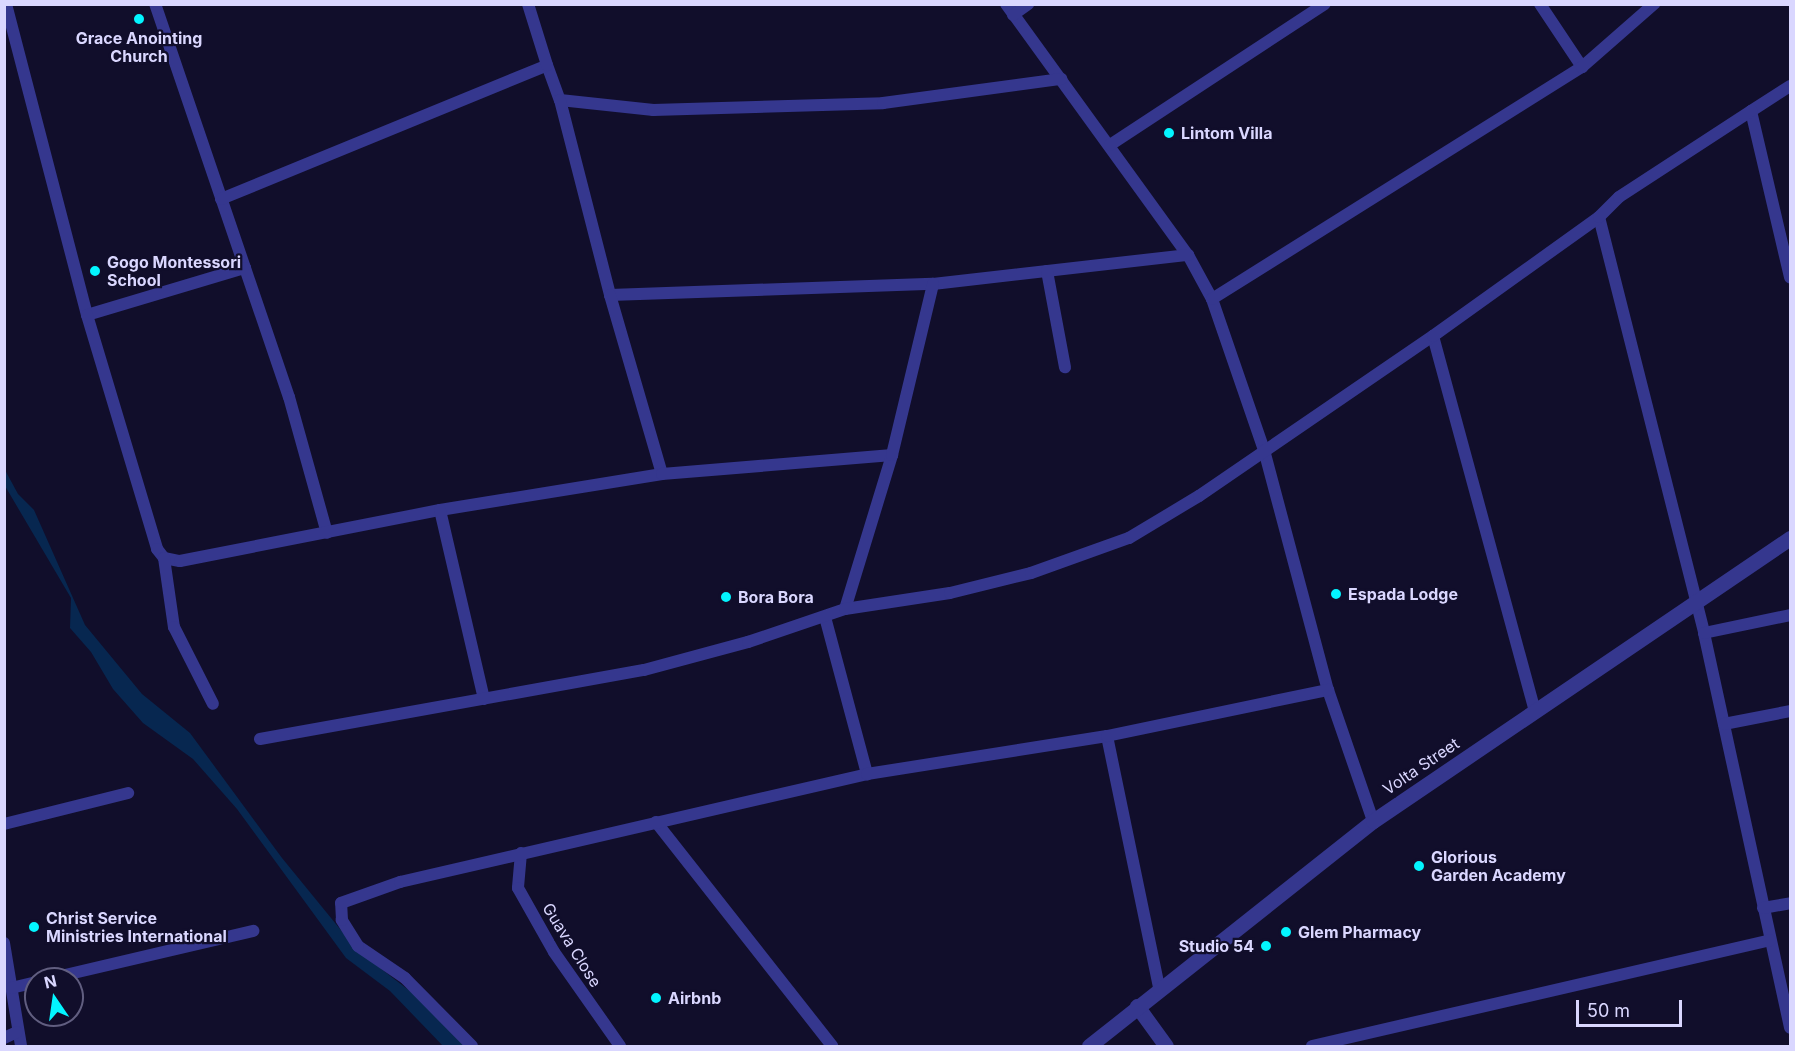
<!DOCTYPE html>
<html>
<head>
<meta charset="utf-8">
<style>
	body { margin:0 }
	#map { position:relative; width:1795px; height:1051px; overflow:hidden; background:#110e2b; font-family:Inter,sans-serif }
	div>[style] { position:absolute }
	.water>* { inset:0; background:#072750 }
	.minor>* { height:12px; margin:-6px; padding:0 6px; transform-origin:6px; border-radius:6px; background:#35378e }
	.tertiary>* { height:15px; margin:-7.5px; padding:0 7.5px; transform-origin:7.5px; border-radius:7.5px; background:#35378e }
	.dots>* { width:16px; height:16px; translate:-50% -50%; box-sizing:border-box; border:3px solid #110e2b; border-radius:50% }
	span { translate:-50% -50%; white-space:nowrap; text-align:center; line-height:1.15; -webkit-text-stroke:4.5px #110e2b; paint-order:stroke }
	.poi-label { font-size:16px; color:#dad7ff; font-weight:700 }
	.left { translate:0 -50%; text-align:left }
	.right { translate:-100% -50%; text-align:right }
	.street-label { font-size:16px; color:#dad7ff }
	.frame { position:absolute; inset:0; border:6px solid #dad7ff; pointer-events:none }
	.north { position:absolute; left:24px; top:967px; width:60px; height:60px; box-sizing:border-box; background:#110e2b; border:2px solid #615e80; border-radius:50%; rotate:347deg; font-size:16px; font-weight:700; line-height:24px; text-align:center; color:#dad7ff }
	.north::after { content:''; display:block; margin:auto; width:21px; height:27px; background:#03f5ff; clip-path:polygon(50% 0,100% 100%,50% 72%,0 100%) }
	.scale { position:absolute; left:1576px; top:1000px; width:106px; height:27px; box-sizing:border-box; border:3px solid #dad7ff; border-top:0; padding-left:8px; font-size:18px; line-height:21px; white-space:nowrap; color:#dad7ff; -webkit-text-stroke:4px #110e2b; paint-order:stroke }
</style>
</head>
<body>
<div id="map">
	<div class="water">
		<div style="clip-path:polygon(5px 470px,18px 494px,34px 510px,85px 625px,142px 694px,190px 733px,282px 858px,358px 951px,415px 995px,464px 1046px,443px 1046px,390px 991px,346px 958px,237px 809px,193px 759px,143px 723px,113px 689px,91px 652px,70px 628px,71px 598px,5px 486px)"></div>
	</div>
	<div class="minor">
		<div style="left:6px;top:4px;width:321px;rotate:75.4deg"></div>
		<div style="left:87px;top:315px;width:165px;rotate:-16.6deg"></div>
		<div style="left:245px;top:268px;width:279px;rotate:-108.8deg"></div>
		<div style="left:1006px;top:4px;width:310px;rotate:54.1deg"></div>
		<div style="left:1188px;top:255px;width:50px;rotate:61.4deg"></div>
		<div style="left:1212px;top:299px;width:160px;rotate:71deg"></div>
		<div style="left:1264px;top:450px;width:248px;rotate:75.1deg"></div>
		<div style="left:1328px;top:690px;width:139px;rotate:71deg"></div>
		<div style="left:1540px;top:4px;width:76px;rotate:56.3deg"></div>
		<div style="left:1013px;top:15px;width:19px;rotate:-36deg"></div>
		<div style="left:547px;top:65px;width:37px;rotate:70deg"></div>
		<div style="left:560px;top:100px;width:94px;rotate:6.1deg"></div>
		<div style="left:653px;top:110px;width:230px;rotate:-1.7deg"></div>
		<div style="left:883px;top:103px;width:180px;rotate:-7.7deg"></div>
		<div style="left:1790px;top:86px;width:46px;rotate:147.3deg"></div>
		<div style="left:1751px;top:111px;width:171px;rotate:76.8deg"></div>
		<div style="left:560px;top:100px;width:201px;rotate:75.6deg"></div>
		<div style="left:610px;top:295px;width:323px;rotate:-2deg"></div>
		<div style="left:933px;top:284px;width:257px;rotate:-6.5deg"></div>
		<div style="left:1110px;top:145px;width:257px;rotate:-33.3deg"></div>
		<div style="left:221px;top:199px;width:352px;rotate:-22.3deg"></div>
		<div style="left:547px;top:65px;width:64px;rotate:-107.3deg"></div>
		<div style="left:1599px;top:217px;width:429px;rotate:75.8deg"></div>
		<div style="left:1704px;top:633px;width:404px;rotate:77.7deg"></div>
		<div style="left:245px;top:268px;width:136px;rotate:71.2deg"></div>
		<div style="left:289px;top:397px;width:141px;rotate:74.4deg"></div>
		<div style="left:1047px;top:271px;width:98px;rotate:79.4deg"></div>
		<div style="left:610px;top:295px;width:186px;rotate:73.8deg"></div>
		<div style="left:1212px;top:299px;width:437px;rotate:-32.1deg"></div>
		<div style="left:1582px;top:67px;width:96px;rotate:-41.2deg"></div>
		<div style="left:87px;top:315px;width:244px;rotate:73.3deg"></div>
		<div style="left:157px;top:549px;width:11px;rotate:52deg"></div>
		<div style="left:164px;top:558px;width:16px;rotate:11deg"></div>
		<div style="left:180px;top:561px;width:265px;rotate:-11.1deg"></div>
		<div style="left:440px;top:510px;width:225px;rotate:-9.2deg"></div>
		<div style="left:662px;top:474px;width:231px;rotate:-4.7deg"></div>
		<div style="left:1433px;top:336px;width:389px;rotate:74.8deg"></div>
		<div style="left:440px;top:510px;width:194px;rotate:76.9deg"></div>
		<div style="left:164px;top:558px;width:70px;rotate:81.8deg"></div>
		<div style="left:174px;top:627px;width:86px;rotate:63.1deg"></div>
		<div style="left:845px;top:609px;width:161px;rotate:-73deg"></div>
		<div style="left:892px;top:455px;width:176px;rotate:-76.5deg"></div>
		<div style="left:825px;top:617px;width:163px;rotate:75deg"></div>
		<div style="left:1704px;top:633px;width:88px;rotate:-11.8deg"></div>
		<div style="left:1724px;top:724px;width:67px;rotate:-11.1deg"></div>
		<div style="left:1107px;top:736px;width:256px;rotate:78.3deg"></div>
		<div style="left:260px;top:739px;width:390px;rotate:-10.2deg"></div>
		<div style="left:644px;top:670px;width:108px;rotate:-15.1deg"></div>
		<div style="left:748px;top:642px;width:102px;rotate:-18.8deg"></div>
		<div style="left:845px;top:609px;width:106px;rotate:-8.7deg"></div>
		<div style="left:950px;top:593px;width:83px;rotate:-13.9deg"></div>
		<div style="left:1031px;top:573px;width:104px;rotate:-19.7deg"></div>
		<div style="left:1129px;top:538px;width:82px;rotate:-31deg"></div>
		<div style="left:1199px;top:496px;width:283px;rotate:-34.4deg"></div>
		<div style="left:1433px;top:336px;width:204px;rotate:-35.6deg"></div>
		<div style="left:1599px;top:217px;width:28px;rotate:-45deg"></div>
		<div style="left:1619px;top:197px;width:158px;rotate:-33.1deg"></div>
		<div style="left:656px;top:822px;width:285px;rotate:51.8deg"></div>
		<div style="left:4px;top:824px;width:128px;rotate:-14deg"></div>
		<div style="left:521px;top:853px;width:35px;rotate:95deg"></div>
		<div style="left:518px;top:888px;width:73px;rotate:60.6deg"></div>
		<div style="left:554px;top:952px;width:115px;rotate:54.9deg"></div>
		<div style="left:1763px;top:908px;width:27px;rotate:-10deg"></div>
		<div style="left:4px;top:943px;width:104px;rotate:80.6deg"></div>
		<div style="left:48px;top:979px;width:211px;rotate:-13.2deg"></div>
		<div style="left:11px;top:988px;width:26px;rotate:-13deg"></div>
		<div style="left:4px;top:1038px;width:14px;rotate:-25deg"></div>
		<div style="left:472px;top:1046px;width:95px;rotate:-134.6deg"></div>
		<div style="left:405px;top:978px;width:57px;rotate:-145.8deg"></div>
		<div style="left:358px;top:946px;width:31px;rotate:-122deg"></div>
		<div style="left:342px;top:920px;width:17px;rotate:-93deg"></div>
		<div style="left:341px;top:903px;width:63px;rotate:-19.6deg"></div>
		<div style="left:400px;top:882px;width:479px;rotate:-13deg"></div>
		<div style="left:867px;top:774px;width:243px;rotate:-9deg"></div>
		<div style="left:1107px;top:736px;width:226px;rotate:-11.8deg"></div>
		<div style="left:1312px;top:1046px;width:470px;rotate:-13deg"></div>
	</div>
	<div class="tertiary">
		<div style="left:1137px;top:1006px;width:49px;rotate:54.1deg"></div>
		<div style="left:1089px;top:1046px;width:362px;rotate:-38.4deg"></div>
		<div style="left:1373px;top:821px;width:504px;rotate:-34.16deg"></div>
	</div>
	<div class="dots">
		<div style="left:139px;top:19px;background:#03f5ff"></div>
		<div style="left:1169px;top:133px;background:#03f5ff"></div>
		<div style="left:95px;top:271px;background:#03f5ff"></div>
		<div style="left:1336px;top:594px;background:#03f5ff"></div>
		<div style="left:726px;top:597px;background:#03f5ff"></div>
		<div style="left:1419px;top:866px;background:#03f5ff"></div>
		<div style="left:34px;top:927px;background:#03f5ff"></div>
		<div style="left:1286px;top:932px;background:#03f5ff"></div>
		<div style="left:1266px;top:946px;background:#03f5ff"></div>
		<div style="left:656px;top:998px;background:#03f5ff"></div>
	</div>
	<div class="poi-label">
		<span style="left:139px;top:47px">Grace Anointing<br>Church</span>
		<span class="left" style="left:1181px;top:133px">Lintom Villa</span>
		<span class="left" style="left:107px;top:271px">Gogo Montessori<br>School</span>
		<span class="left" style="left:1348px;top:594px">Espada Lodge</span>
		<span class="left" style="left:738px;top:597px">Bora Bora</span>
		<span class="left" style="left:1431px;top:866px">Glorious<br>Garden Academy</span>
		<span class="left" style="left:46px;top:927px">Christ Service<br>Ministries International</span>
		<span class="left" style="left:1298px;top:932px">Glem Pharmacy</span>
		<span class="right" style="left:1254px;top:946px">Studio 54</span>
		<span class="left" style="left:668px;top:998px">Airbnb</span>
	</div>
	<div class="street-label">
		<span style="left:1421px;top:766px;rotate:-34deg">Volta Street</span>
		<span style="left:572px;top:945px;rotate:58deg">Guava Close</span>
	</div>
	<div class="frame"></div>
	<div class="north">N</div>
	<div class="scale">50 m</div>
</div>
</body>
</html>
